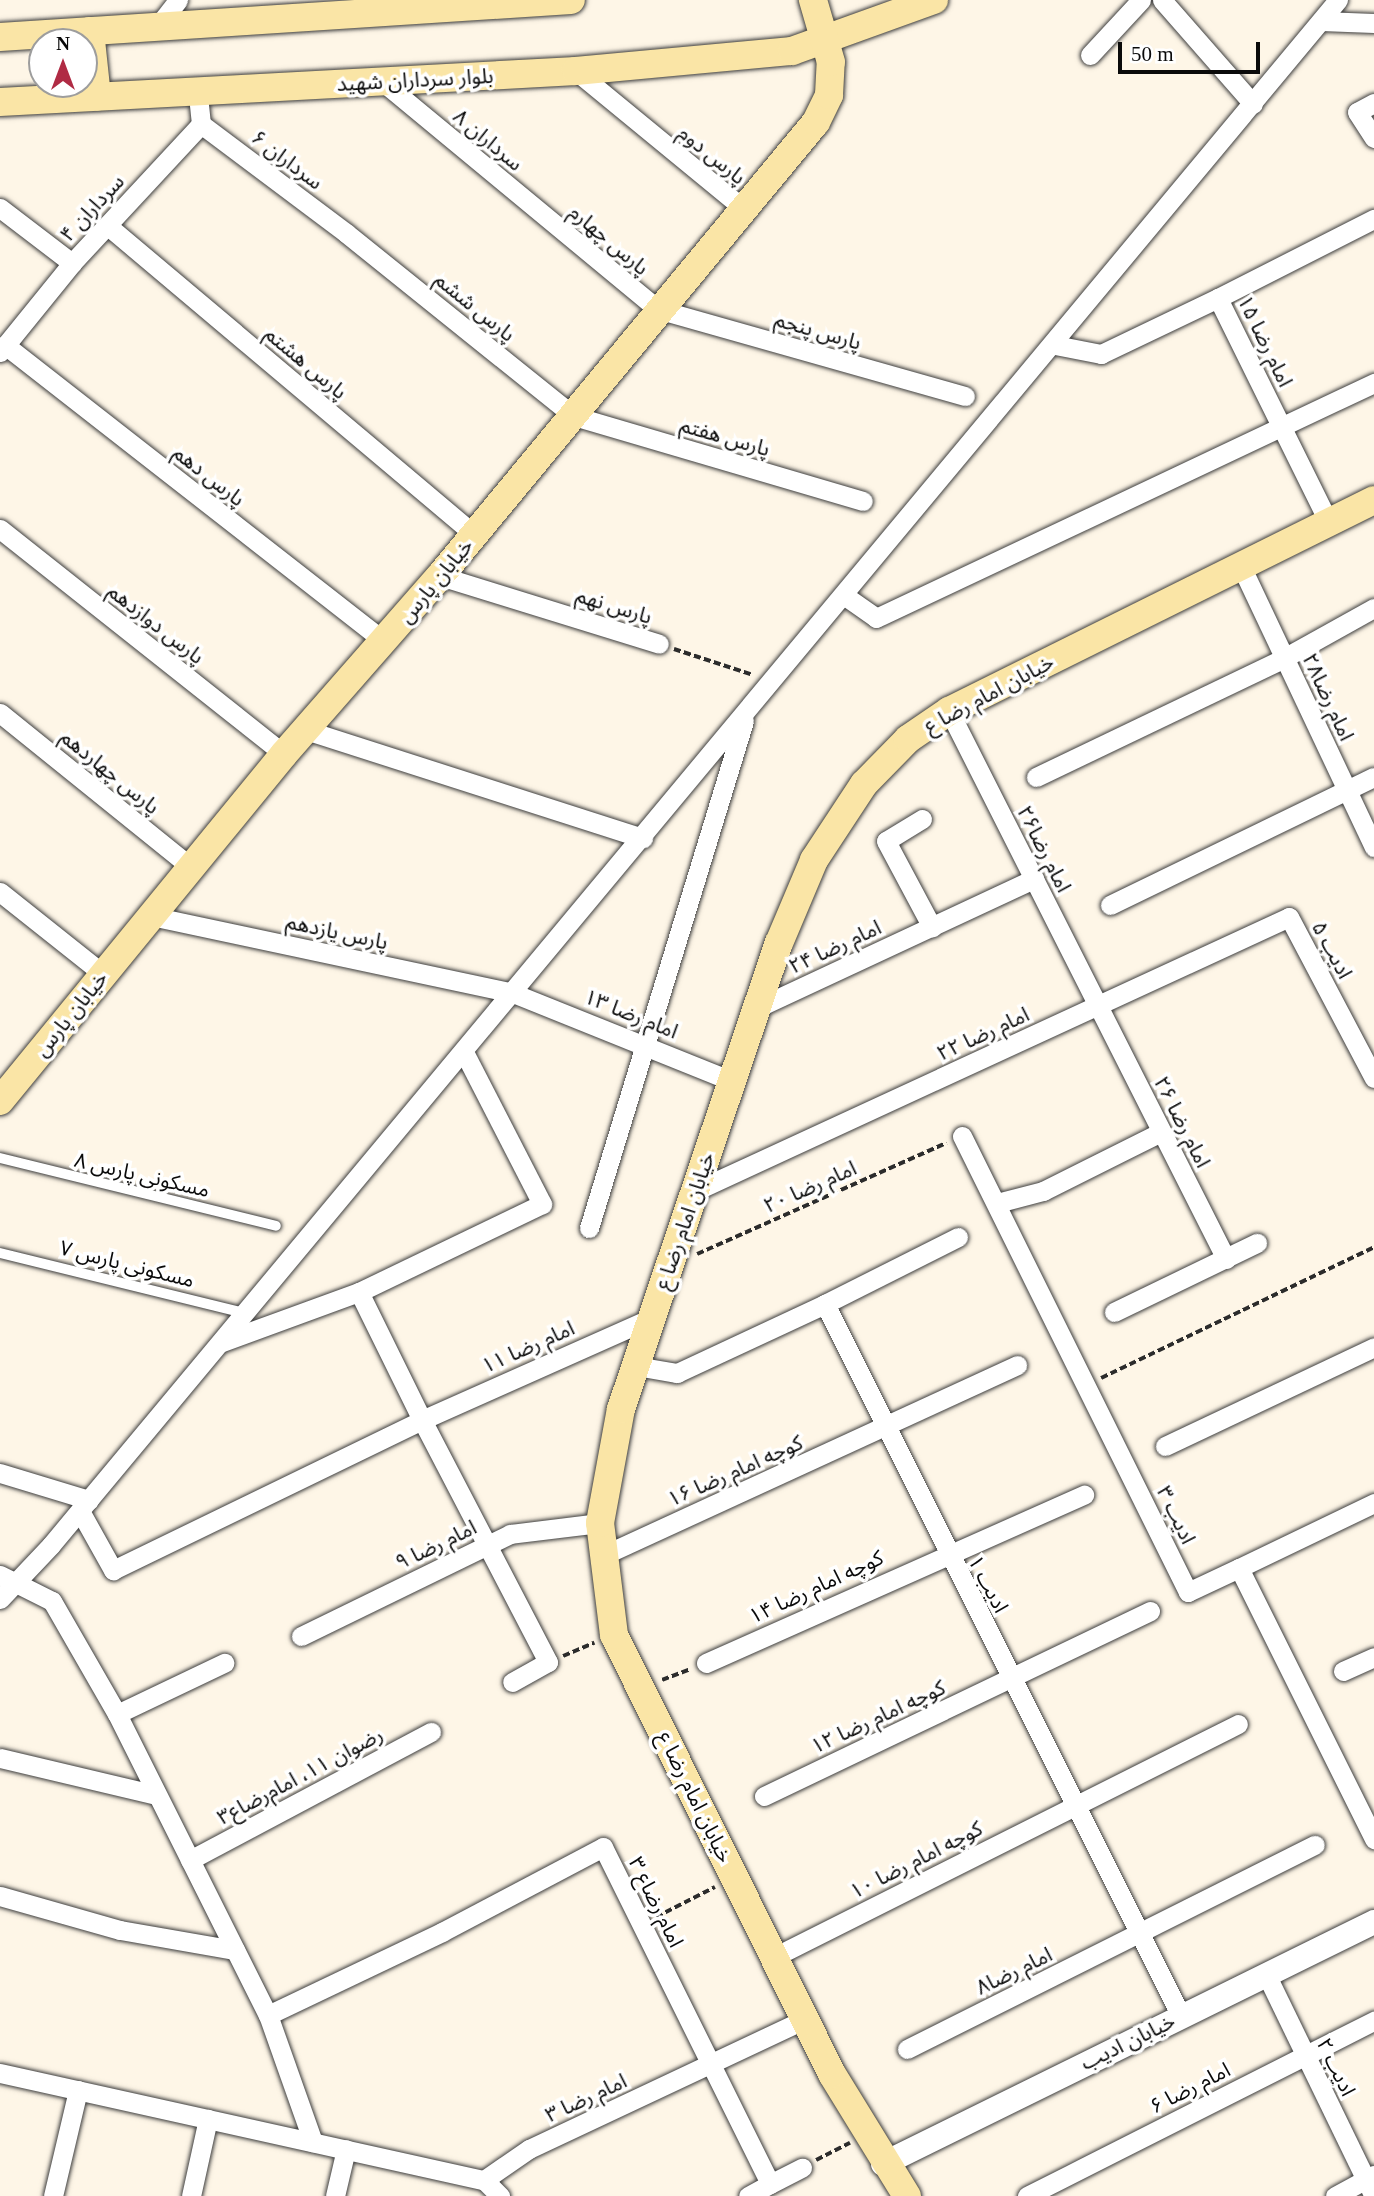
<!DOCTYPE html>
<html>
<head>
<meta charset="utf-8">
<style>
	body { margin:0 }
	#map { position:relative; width:1374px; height:2196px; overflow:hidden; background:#fef6e7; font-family:"Times New Roman","Noto Sans Arabic",serif }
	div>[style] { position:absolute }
	.path>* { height:3.5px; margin-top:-1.75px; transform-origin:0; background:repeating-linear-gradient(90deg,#2c2c2c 0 7px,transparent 0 10.5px) }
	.roads { filter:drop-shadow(0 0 2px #3d3d3d) drop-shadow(0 0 2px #3d3d3d) }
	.service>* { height:10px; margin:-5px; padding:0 5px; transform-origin:5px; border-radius:5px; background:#fff }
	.minor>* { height:19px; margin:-9.5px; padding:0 9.5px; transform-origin:9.5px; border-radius:9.5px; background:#fff }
	.tertiary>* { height:24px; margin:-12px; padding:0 12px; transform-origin:12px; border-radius:12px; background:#fff }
	.secondary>* { height:28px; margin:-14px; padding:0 14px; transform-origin:14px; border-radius:14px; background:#fae5a6 }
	span { translate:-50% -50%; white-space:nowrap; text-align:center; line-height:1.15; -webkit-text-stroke:7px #fff; paint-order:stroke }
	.street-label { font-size:21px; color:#0a0a0a }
	.north { position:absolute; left:28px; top:28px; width:70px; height:70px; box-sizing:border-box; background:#fff; border:2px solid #9d9d9d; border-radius:50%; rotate:0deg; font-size:19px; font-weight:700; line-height:28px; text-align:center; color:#0a0a0a }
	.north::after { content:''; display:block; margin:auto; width:24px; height:32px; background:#b02b44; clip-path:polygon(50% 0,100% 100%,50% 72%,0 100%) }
	.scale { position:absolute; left:1118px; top:42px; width:142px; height:32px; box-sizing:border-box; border:4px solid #0a0a0a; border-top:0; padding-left:9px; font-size:21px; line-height:24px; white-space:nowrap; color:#0a0a0a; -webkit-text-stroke:5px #fff; paint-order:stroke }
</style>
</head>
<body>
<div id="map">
	<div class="path">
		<div style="left:674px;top:649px;width:83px;rotate:18.2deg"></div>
		<div style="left:697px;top:1254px;width:273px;rotate:-24deg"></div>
		<div style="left:1101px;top:1378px;width:303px;rotate:-25.6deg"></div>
		<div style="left:563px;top:1656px;width:34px;rotate:-23deg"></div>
		<div style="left:662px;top:1680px;width:31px;rotate:-21deg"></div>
		<div style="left:656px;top:1917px;width:66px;rotate:-27deg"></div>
		<div style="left:816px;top:2160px;width:38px;rotate:-27deg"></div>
	</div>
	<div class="roads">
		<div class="service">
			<div style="left:0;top:1158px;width:284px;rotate:13.8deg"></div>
			<div style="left:0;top:1253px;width:251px;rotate:13.8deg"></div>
		</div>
		<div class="minor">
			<div style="left:1162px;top:0;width:138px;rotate:48.8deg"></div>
			<div style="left:1321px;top:21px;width:53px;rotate:2.2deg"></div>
			<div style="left:157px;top:27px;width:34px;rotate:-52deg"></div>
			<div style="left:1090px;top:55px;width:75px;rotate:-47.2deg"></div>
			<div style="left:576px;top:71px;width:217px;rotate:39.4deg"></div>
			<div style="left:383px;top:82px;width:356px;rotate:39.6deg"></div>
			<div style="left:657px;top:309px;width:320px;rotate:15.8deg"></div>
			<div style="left:1374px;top:103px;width:19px;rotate:152deg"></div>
			<div style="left:1357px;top:112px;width:31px;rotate:57deg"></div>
			<div style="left:201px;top:124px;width:181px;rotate:36.9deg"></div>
			<div style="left:346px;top:233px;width:292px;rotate:38.8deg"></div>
			<div style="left:574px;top:416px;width:301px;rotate:16.4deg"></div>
			<div style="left:0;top:208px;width:91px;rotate:37.4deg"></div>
			<div style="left:108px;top:226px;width:480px;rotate:40.1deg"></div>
			<div style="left:5px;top:345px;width:482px;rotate:38deg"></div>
			<div style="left:1055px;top:345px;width:47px;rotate:11.1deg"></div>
			<div style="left:1101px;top:354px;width:130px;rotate:-25.6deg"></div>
			<div style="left:0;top:352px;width:114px;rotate:-51deg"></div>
			<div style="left:72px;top:263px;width:190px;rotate:-47.1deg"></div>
			<div style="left:201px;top:124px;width:31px;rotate:-96deg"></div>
			<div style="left:1329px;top:523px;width:251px;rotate:-116.3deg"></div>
			<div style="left:1218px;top:298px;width:175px;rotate:-26.9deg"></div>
			<div style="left:0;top:529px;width:362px;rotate:38.4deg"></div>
			<div style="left:1241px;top:566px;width:311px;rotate:64.7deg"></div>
			<div style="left:440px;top:576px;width:229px;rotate:17.2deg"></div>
			<div style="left:845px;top:596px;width:38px;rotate:35deg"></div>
			<div style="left:876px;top:618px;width:551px;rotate:-25.26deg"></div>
			<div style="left:949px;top:711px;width:614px;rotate:63.18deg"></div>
			<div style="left:0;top:713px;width:245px;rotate:38.9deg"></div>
			<div style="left:306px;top:730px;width:354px;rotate:17.8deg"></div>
			<div style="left:1036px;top:777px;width:275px;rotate:-25.6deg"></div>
			<div style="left:1284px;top:658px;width:103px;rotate:-29.1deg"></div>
			<div style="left:922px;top:819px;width:42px;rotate:148.6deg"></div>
			<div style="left:886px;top:841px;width:98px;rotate:61.9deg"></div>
			<div style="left:0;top:892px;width:132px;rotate:38.5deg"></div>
			<div style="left:1110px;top:905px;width:293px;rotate:-25.9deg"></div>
			<div style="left:151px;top:916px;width:370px;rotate:12deg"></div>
			<div style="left:513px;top:993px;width:236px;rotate:21.9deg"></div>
			<div style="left:757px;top:1008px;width:306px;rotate:-25deg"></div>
			<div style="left:464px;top:1052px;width:171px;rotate:62.8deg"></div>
			<div style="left:542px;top:1204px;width:203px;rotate:154.3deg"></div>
			<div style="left:359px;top:1292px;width:143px;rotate:63.8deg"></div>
			<div style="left:422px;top:1420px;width:253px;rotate:-24deg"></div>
			<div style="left:962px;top:1136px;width:509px;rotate:63.64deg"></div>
			<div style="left:1188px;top:1592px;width:56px;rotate:-25.2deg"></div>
			<div style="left:1239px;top:1568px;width:303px;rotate:63.5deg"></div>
			<div style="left:695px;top:1191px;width:654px;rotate:-24.76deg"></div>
			<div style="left:1289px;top:917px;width:182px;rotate:62.2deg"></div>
			<div style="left:997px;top:1203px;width:48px;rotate:-14.6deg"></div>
			<div style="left:1043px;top:1191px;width:132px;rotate:-26.6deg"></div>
			<div style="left:589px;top:1228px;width:530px;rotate:-73deg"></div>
			<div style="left:958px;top:1237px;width:149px;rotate:153.3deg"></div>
			<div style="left:825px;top:1304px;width:796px;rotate:63.43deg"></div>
			<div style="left:1114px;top:1312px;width:159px;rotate:-25.8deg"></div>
			<div style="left:222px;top:1342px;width:146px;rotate:-20.1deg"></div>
			<div style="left:636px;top:1366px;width:42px;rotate:9.7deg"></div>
			<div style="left:677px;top:1373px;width:163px;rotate:-25deg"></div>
			<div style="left:1165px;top:1446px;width:231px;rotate:-25.3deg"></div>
			<div style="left:0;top:1473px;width:93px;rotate:16.9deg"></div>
			<div style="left:80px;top:1511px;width:68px;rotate:60.8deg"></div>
			<div style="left:113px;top:1570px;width:343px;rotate:-25.9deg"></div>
			<div style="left:422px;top:1420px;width:273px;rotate:62.5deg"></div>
			<div style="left:548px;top:1662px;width:41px;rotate:150.9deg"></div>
			<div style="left:602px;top:1556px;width:457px;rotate:-24.7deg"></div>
			<div style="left:1239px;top:1568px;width:150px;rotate:-25.7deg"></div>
			<div style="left:0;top:1575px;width:58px;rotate:26.6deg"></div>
			<div style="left:52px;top:1601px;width:130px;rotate:60.1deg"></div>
			<div style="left:117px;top:1714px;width:337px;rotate:63.4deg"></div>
			<div style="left:268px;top:2015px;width:135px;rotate:70.5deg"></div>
			<div style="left:0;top:1599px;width:74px;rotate:-46.6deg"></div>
			<div style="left:51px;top:1545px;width:2011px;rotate:-50.21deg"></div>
			<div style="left:301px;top:1636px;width:233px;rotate:-26deg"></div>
			<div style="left:510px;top:1534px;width:91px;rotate:-7deg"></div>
			<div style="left:706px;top:1663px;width:414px;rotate:-24deg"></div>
			<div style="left:1343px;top:1671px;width:34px;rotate:-24deg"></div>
			<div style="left:117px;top:1714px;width:119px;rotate:-25.5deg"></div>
			<div style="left:0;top:1758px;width:161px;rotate:13.3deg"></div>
			<div style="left:764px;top:1796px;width:428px;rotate:-25.6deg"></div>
			<div style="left:190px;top:1860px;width:273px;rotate:-28deg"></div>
			<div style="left:0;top:1896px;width:125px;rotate:15.8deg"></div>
			<div style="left:120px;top:1930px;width:117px;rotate:9.9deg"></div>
			<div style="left:774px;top:1957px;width:519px;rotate:-26.66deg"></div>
			<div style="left:1266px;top:1974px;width:247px;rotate:64.1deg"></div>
			<div style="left:268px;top:2015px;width:193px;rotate:-25.5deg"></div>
			<div style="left:442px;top:1932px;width:182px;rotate:-27.8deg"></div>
			<div style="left:603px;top:1847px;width:376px;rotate:63.6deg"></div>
			<div style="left:770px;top:2184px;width:25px;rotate:151deg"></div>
			<div style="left:907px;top:2049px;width:456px;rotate:-26.6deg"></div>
			<div style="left:0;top:2073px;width:496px;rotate:12.5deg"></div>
			<div style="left:484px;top:2180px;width:23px;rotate:45deg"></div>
			<div style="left:484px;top:2180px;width:55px;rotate:-34.6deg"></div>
			<div style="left:529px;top:2149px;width:305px;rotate:-25.2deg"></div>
			<div style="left:770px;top:2184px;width:36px;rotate:-27deg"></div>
			<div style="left:53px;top:2196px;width:109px;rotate:-76.7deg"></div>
			<div style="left:191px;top:2196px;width:79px;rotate:-77.6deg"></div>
			<div style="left:335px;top:2196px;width:48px;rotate:-76.8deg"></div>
			<div style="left:1027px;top:2196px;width:389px;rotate:-26.8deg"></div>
			<div style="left:1335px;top:2196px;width:44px;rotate:-28.3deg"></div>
		</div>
		<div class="tertiary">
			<div style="left:883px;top:2164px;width:547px;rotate:-26.24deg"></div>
		</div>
		<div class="secondary">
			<div style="left:90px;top:31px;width:66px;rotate:83.9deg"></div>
			<div style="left:0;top:37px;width:572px;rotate:-3.71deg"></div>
			<div style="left:0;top:102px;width:577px;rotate:-3.08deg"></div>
			<div style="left:576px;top:71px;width:217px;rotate:-5.3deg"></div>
			<div style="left:792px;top:51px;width:151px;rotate:-19.8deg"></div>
			<div style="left:0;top:1101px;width:448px;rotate:-50.7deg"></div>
			<div style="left:284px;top:754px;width:237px;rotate:-48.8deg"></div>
			<div style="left:440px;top:576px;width:589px;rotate:-50.37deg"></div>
			<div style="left:816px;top:122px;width:30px;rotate:-64deg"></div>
			<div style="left:829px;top:95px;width:33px;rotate:-87deg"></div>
			<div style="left:831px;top:62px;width:65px;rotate:-106.2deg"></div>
			<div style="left:907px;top:2196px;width:143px;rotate:-121.6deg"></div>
			<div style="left:832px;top:2074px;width:490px;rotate:-116.4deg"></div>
			<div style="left:614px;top:1635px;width:113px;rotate:-97.1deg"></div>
			<div style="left:600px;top:1523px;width:116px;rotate:-79.6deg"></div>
			<div style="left:621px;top:1409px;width:492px;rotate:-71.3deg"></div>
			<div style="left:779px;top:943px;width:90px;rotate:-67.1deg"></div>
			<div style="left:814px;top:860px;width:91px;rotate:-56.7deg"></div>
			<div style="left:864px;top:784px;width:63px;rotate:-45.6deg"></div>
			<div style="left:908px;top:739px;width:50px;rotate:-34.3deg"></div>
			<div style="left:949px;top:711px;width:474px;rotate:-26.4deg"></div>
		</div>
	</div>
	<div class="street-label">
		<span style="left:415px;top:80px;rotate:-3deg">بلوار سرداران شهید</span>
		<span style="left:488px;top:140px;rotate:40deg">سرداران ۸</span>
		<span style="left:712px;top:155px;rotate:39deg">پارس‌‌ دوم</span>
		<span style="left:287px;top:160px;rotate:37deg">سرداران ۶</span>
		<span style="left:92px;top:208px;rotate:-47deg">سرداران ۴</span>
		<span style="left:609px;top:240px;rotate:40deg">پارس‌‌ چهارم</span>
		<span style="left:475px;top:307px;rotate:39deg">پارس‌‌ ششم</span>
		<span style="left:818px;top:331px;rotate:16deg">پارس‌‌ پنجم</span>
		<span style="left:1265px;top:341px;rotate:64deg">۱۵ امام رضا</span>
		<span style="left:306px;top:363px;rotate:40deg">پارس‌‌ هشتم</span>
		<span style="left:725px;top:437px;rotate:16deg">پارس‌‌ هفتم</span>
		<span style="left:209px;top:476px;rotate:38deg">پارس‌‌ دهم</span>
		<span style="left:436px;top:581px;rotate:-50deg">خیابان پارس</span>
		<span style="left:614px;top:606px;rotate:17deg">پارس‌‌ نهم</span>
		<span style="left:156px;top:624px;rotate:38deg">پارس‌‌ دوازدهم</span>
		<span style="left:989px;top:694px;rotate:-28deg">خیابان امام رضا ع</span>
		<span style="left:1328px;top:697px;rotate:65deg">امام رضا۲۸</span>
		<span style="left:110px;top:772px;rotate:39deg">پارس‌‌ چهاردهم</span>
		<span style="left:1044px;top:849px;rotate:63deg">امام رضا۲۶</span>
		<span style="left:337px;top:932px;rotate:12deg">پارس‌‌ یازدهم</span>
		<span style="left:835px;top:947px;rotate:-25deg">امام رضا ۲۴</span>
		<span style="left:1332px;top:950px;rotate:62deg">ادیب ۵</span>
		<span style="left:71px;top:1014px;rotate:-51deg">خیابان پارس</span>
		<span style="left:631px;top:1014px;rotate:22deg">امام رضا ۱۳</span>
		<span style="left:983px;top:1034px;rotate:-25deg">امام رضا ۲۲</span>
		<span style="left:1182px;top:1122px;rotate:63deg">امام رضا ۲۶</span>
		<span style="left:142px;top:1175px;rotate:13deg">مسکونی پارس ۸</span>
		<span style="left:810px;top:1187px;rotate:-24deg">امام رضا ۲۰</span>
		<span style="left:685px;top:1221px;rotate:-71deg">خیابان امام رضا ع</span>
		<span style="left:127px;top:1264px;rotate:14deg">مسکونی ‌پارس ۷</span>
		<span style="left:528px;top:1347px;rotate:-24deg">امام رضا ۱۱</span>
		<span style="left:735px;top:1471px;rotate:-24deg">کوچه امام رضا ۱۶</span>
		<span style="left:1176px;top:1515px;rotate:64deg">ادیب ۳</span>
		<span style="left:436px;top:1545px;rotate:-26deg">امام رضا ۹</span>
		<span style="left:988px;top:1584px;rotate:62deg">ادیب ۱</span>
		<span style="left:816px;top:1587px;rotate:-25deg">کوچه امام رضا ۱۴</span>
		<span style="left:878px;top:1717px;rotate:-25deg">کوچه امام رضا ۱۲</span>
		<span style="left:300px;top:1776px;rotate:-28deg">رضوان ۱۱، امام‌رضا‌ع‌۳</span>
		<span style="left:695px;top:1797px;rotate:64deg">خیابان امام رضا ع</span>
		<span style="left:916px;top:1860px;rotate:-27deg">کوچه امام رضا ۱۰</span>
		<span style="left:656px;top:1902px;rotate:64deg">امام رضا‌ع ۳</span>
		<span style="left:1014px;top:1971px;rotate:-26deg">امام رضا۸</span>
		<span style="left:1128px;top:2042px;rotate:-26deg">خیابان ادیب</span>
		<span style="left:1336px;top:2067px;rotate:64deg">ادیب ۲</span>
		<span style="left:1190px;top:2088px;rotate:-27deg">امام رضا ۶</span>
		<span style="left:586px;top:2098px;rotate:-25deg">امام رضا ۳</span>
	</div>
	<div class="north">N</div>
	<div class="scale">50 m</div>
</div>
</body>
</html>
